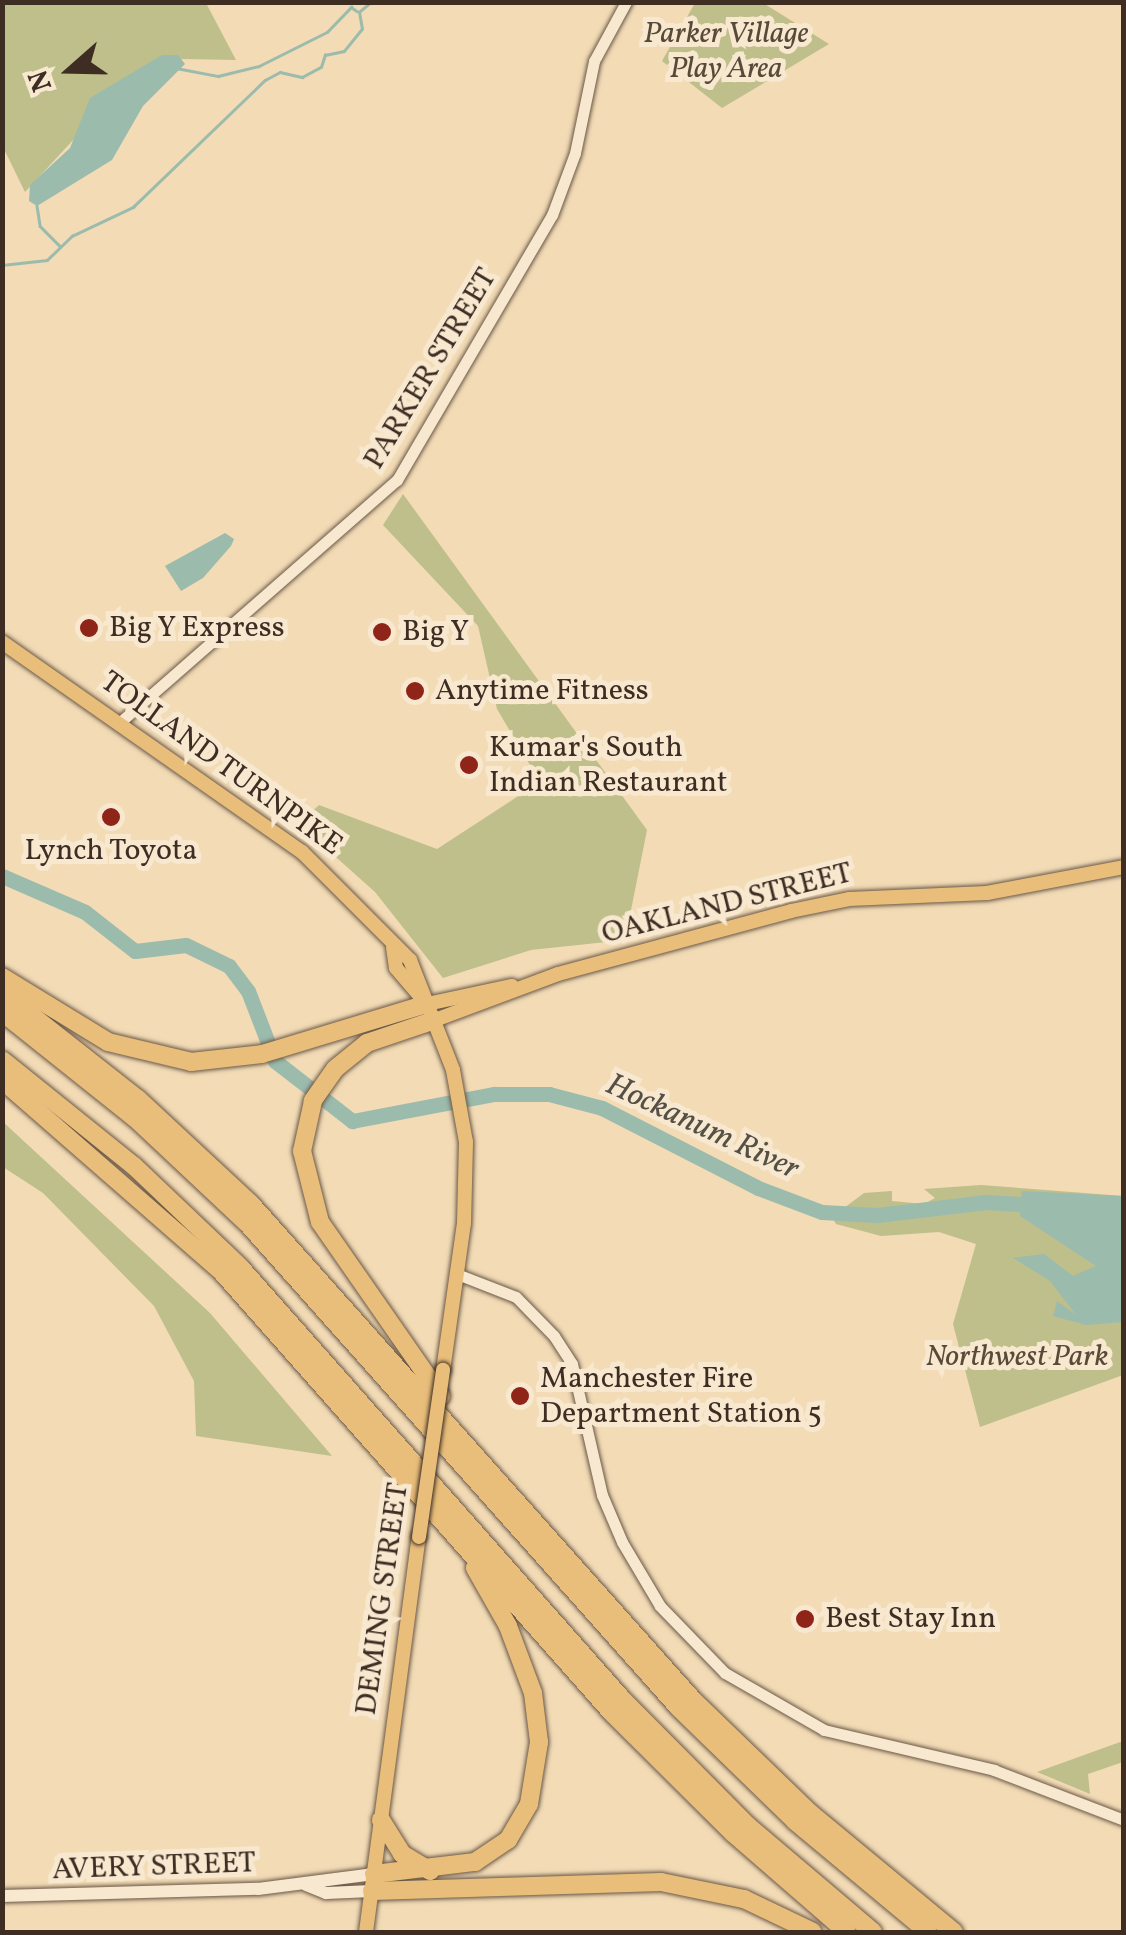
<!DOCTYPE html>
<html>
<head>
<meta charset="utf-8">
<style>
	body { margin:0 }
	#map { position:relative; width:1126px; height:1935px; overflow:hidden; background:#f2dbb5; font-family:Vollkorn,serif }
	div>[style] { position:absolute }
	.green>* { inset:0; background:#bebf8b }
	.water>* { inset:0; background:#9bbbad }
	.stream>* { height:2.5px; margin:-1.25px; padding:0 1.25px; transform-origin:1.25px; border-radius:1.25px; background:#9bbbad }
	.river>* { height:15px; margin:-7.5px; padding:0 7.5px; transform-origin:7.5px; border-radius:7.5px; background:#9bbbad }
	.roads { filter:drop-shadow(0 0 2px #6a5848) drop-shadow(0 0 2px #6a5848) }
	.tertiary>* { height:11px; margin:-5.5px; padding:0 5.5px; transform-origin:5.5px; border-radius:5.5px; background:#f7e8cf }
	.secondary>* { height:12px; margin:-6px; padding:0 6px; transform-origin:6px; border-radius:6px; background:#f7e8cf }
	.primary>* { height:14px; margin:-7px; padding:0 7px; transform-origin:7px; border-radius:7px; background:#e9be7a }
	.motorway>* { height:18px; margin:-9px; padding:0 9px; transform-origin:9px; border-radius:9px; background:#e9be7a }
	.bridges { filter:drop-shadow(0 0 2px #3d2d23) drop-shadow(0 0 2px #3d2d23) }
	.primary-bridge>* { height:14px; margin:-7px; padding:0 7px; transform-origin:7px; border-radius:7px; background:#e9be7a }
	.dots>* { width:28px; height:28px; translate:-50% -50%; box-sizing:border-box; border:5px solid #f7e8cf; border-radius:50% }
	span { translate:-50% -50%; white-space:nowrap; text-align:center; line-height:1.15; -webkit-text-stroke:10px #f7e8cf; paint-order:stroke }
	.park-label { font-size:30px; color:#574a38; font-style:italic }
	.street-label { font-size:30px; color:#3d2d23 }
	.poi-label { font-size:30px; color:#3d2d23 }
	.left { translate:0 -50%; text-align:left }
	.water-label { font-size:32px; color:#545046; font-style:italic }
	.frame { position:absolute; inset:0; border:5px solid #3d2d23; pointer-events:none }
	.north { position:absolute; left:20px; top:20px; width:100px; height:100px; -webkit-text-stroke:8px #f7e8cf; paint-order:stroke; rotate:250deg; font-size:28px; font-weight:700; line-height:40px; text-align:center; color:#3d2d23 }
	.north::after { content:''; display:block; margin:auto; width:35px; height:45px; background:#3d2d23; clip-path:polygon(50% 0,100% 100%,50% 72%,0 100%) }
</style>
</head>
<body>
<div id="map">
	<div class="green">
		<div style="clip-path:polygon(3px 3px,206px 3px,236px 60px,182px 59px,75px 138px,25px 192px,3px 147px)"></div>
		<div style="clip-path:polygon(695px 3px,763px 3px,829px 44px,722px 108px,662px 61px)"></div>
		<div style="clip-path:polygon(403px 494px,647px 830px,625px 940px,531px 950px,443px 978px,375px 892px,299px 824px,319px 805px,437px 849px,540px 782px,497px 709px,478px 626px,383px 525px)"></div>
		<div style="clip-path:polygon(2px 1121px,210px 1313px,332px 1456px,196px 1436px,194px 1381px,154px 1306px,43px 1193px,3px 1167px)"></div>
		<div style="clip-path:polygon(981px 1185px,1123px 1196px,1123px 1375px,980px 1427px,953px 1324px,976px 1244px,939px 1232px,881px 1236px,836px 1224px,832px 1217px,864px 1193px,892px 1191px,892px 1201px,924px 1204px,935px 1198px,924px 1189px)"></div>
		<div style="clip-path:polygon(1123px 1741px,1123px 1762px,1088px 1774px,1090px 1794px,1037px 1772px)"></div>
	</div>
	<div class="water">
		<div style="clip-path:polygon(162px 55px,178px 55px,185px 64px,143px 106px,112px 160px,37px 206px,29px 201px,30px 185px,70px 148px,90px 98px)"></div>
		<div style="clip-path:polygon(225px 533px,234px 539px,231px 546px,203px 578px,181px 591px,165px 566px)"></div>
		<div style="clip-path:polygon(1022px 1191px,1123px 1196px,1123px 1322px,1086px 1325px,1053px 1316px,1057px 1301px,1076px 1315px,1050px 1281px,1013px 1258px,1044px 1254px,1073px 1276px,1096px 1266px,1020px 1216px)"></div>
	</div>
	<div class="stream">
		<div style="left:176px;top:68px;width:43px;rotate:10.8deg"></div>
		<div style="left:218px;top:76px;width:42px;rotate:-13.7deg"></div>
		<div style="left:259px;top:66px;width:76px;rotate:-26.6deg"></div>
		<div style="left:327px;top:32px;width:35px;rotate:-46deg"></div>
		<div style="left:351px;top:7px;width:7px;rotate:34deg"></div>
		<div style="left:37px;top:206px;width:20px;rotate:81deg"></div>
		<div style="left:40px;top:226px;width:28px;rotate:45deg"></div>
		<div style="left:2px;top:265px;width:45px;rotate:-6.3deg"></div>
		<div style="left:47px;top:260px;width:35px;rotate:-44deg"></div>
		<div style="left:72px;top:236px;width:68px;rotate:-25.4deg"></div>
		<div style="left:133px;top:207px;width:183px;rotate:-43.9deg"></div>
		<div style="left:265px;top:80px;width:17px;rotate:-28deg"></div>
		<div style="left:280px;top:72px;width:23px;rotate:13deg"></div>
		<div style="left:302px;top:77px;width:21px;rotate:-28deg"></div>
		<div style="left:321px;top:67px;width:13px;rotate:-72deg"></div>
		<div style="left:325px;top:55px;width:19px;rotate:-12deg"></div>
		<div style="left:344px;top:51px;width:28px;rotate:-51deg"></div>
		<div style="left:362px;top:29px;width:17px;rotate:-100deg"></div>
		<div style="left:359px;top:12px;width:16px;rotate:-40deg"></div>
	</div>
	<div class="river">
		<div style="left:2px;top:876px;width:90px;rotate:23.4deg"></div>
		<div style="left:85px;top:912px;width:63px;rotate:38deg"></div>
		<div style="left:135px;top:951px;width:51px;rotate:-6.7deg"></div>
		<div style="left:186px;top:945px;width:48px;rotate:26deg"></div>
		<div style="left:229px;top:966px;width:31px;rotate:53deg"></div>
		<div style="left:248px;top:991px;width:75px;rotate:68.9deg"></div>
		<div style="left:275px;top:1061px;width:98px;rotate:37.9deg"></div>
		<div style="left:352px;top:1121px;width:145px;rotate:-10.8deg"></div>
		<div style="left:494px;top:1094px;width:55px"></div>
		<div style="left:549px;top:1094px;width:55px;rotate:14.8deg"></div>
		<div style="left:602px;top:1108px;width:175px;rotate:27.1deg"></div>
		<div style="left:758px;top:1188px;width:68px;rotate:20.6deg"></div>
		<div style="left:822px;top:1212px;width:55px;rotate:3.1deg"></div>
		<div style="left:877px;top:1215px;width:110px;rotate:-6.8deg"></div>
		<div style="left:986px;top:1202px;width:51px;rotate:3.4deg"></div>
	</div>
	<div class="roads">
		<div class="tertiary">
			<div style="left:119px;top:723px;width:369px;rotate:-41.2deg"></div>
			<div style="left:397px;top:480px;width:307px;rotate:-59.7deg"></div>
			<div style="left:552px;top:215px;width:66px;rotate:-69.6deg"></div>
			<div style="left:575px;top:153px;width:94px;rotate:-78.3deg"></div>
			<div style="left:594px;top:61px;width:67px;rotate:-61.5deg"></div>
			<div style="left:457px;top:1274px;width:63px;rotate:21.3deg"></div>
			<div style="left:516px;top:1297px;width:54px;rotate:45.7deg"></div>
			<div style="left:554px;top:1336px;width:33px;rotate:57deg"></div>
			<div style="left:572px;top:1364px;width:134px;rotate:77.1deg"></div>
			<div style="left:602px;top:1495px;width:51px;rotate:66.9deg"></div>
			<div style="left:622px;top:1542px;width:74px;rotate:59.3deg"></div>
			<div style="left:660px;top:1606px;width:93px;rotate:45.9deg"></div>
			<div style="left:725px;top:1673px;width:114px;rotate:29.9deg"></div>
			<div style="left:824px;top:1730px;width:175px;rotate:13.2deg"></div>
			<div style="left:994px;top:1770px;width:139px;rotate:21deg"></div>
		</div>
		<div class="secondary">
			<div style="left:306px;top:1885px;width:22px;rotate:22deg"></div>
			<div style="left:326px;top:1893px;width:46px;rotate:-2.5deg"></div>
			<div style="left:2px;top:1896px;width:256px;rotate:-1.6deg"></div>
			<div style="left:258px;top:1889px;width:117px;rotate:-7.4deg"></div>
		</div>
		<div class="primary">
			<div style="left:2px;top:642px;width:366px;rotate:35deg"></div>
			<div style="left:302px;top:852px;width:153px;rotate:45deg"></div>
			<div style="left:410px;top:960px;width:118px;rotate:68.6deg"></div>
			<div style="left:453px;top:1070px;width:73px;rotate:79.8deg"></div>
			<div style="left:466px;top:1142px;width:81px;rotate:91.4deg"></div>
			<div style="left:464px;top:1223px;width:148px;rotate:98.1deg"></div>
			<div style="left:393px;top:947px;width:21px;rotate:82deg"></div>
			<div style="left:396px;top:968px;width:46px;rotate:49.4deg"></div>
			<div style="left:427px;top:1004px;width:87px;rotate:-12deg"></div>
			<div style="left:435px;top:1020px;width:131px;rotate:-20.5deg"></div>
			<div style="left:558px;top:974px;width:241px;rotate:-15.1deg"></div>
			<div style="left:791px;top:911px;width:59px;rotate:-11.7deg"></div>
			<div style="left:849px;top:899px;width:138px;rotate:-2.5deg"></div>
			<div style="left:987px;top:893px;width:139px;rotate:-10.7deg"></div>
			<div style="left:366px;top:1932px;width:399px;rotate:-82.4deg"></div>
		</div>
		<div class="motorway">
			<div style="left:2px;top:977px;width:124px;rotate:31.5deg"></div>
			<div style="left:108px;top:1042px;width:85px;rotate:13.5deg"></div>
			<div style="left:191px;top:1062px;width:71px;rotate:-6.4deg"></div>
			<div style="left:262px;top:1054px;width:172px;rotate:-16.9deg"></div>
			<div style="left:2px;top:992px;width:173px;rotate:38.2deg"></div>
			<div style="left:138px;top:1099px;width:153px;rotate:42.9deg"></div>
			<div style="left:250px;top:1203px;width:666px;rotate:48.29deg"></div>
			<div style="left:693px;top:1700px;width:163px;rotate:44deg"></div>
			<div style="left:810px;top:1813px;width:187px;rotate:39.6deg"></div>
			<div style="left:2px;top:1012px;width:170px;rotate:38.6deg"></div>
			<div style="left:135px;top:1118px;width:154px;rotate:43.2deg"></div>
			<div style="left:247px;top:1223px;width:649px;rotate:48.31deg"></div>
			<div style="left:679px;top:1708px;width:162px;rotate:44.2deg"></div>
			<div style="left:795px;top:1821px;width:173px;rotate:39.8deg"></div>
			<div style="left:435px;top:1020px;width:72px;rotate:161.3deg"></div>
			<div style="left:367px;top:1043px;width:41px;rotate:140.9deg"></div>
			<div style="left:335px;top:1069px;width:39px;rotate:125deg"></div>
			<div style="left:313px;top:1101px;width:51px;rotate:102.4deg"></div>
			<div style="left:302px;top:1151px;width:73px;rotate:75.8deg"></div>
			<div style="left:320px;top:1222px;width:212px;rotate:55.2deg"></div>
			<div style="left:2px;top:1060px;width:169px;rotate:38.8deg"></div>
			<div style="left:134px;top:1166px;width:146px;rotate:43.6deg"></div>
			<div style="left:240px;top:1267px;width:578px;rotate:48.51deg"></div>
			<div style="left:623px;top:1700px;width:177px;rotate:45.2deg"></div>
			<div style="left:748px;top:1826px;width:164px;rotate:40.3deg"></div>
			<div style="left:2px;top:1080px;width:291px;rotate:41.1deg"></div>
			<div style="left:221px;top:1271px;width:590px;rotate:48.5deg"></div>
			<div style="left:612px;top:1713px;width:170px;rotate:44.8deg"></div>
			<div style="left:733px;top:1833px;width:151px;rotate:41deg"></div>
			<div style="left:381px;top:1820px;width:40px;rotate:58deg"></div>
			<div style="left:402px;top:1854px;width:33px;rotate:31deg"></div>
			<div style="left:374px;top:1874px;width:102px;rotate:-6.8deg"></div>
			<div style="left:475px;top:1862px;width:40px;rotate:-34deg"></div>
			<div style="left:508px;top:1840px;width:42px;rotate:-59.7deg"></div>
			<div style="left:529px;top:1804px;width:63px;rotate:-80.8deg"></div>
			<div style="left:539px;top:1742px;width:49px;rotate:-97deg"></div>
			<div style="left:533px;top:1693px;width:72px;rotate:-110.5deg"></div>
			<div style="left:508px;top:1626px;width:67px;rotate:-119.6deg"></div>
			<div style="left:372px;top:1891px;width:289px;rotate:-1.8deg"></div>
			<div style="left:661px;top:1882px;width:85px;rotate:11.6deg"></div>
			<div style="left:744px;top:1899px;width:76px;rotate:25.6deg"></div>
		</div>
	</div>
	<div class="bridges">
		<div class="primary-bridge">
			<div style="left:419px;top:1537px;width:169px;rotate:-81.8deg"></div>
		</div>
	</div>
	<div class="dots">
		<div style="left:89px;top:628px;background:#8f2418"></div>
		<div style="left:382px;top:632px;background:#8f2418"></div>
		<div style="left:415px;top:691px;background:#8f2418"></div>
		<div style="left:469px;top:765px;background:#8f2418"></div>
		<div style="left:111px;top:817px;background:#8f2418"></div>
		<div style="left:520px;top:1396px;background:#8f2418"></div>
		<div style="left:805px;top:1619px;background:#8f2418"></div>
	</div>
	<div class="park-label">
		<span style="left:726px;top:51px">Parker Village<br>Play Area</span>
		<span style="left:1017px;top:1357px">Northwest Park</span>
	</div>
	<div class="street-label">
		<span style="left:431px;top:369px;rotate:-59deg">PARKER STREET</span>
		<span style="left:221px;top:764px;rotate:36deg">TOLLAND TURNPIKE</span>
		<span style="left:727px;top:904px;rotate:-14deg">OAKLAND STREET</span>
		<span style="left:383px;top:1599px;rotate:-82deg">DEMING STREET</span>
		<span style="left:154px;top:1867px;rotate:-2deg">AVERY STREET</span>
	</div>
	<div class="poi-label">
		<span class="left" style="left:109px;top:628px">Big Y Express</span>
		<span class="left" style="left:402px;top:632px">Big Y</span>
		<span class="left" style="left:435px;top:691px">Anytime Fitness</span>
		<span class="left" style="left:489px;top:765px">Kumar's South<br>Indian Restaurant</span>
		<span style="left:111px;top:851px">Lynch Toyota</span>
		<span class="left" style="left:540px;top:1396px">Manchester Fire<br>Department Station 5</span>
		<span class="left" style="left:825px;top:1619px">Best Stay Inn</span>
	</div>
	<div class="water-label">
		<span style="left:702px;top:1128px;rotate:25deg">Hockanum River</span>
	</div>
	<div class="frame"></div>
	<div class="north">N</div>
</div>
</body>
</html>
